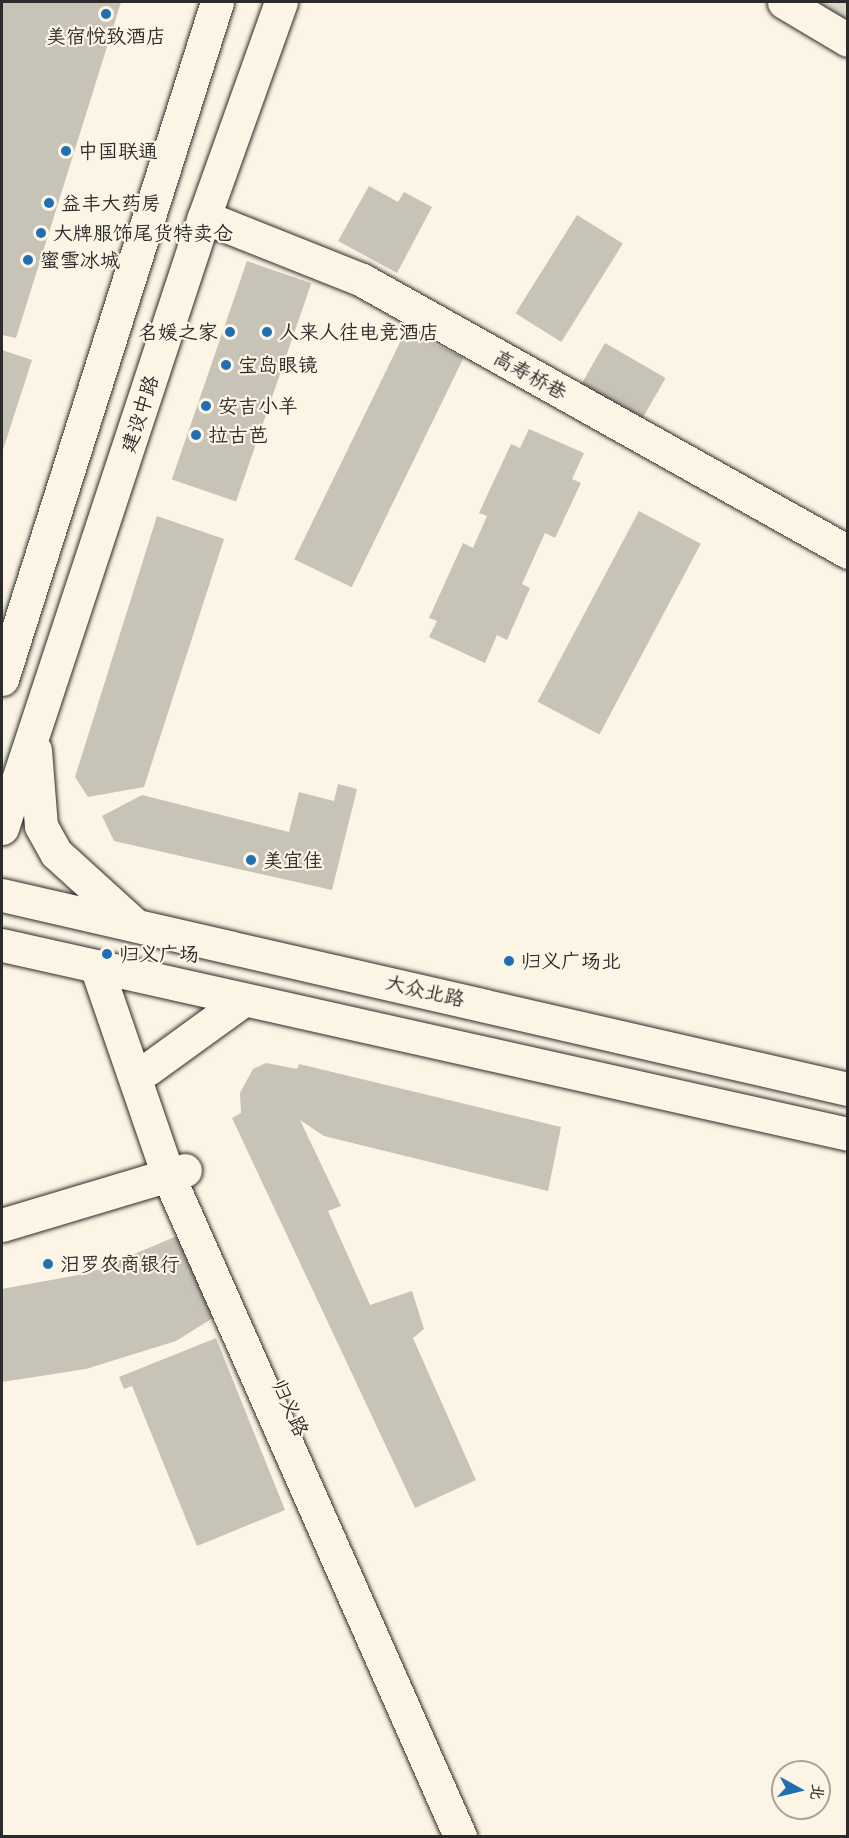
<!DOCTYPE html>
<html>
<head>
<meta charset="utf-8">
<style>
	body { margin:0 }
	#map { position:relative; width:849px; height:1838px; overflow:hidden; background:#fcf5e5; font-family:"Comic Neue","LXGW WenKai TC",sans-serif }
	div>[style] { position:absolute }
	.green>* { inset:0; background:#ded8ca }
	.building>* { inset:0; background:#c8c3b7; transform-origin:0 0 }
	.roads { filter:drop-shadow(0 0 2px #2b2b2b) drop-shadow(0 0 2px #2b2b2b) }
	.minor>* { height:33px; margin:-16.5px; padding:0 16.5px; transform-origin:16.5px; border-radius:16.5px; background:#fcf5e5 }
	.major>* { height:33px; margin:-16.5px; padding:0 16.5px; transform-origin:16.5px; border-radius:16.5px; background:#fcf5e5 }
	.dots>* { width:16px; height:16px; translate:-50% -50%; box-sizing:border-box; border:3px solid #fcf5e5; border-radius:50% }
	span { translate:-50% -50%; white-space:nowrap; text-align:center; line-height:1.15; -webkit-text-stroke:4.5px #fcf5e5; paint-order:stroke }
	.poi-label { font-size:20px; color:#2b2b2b }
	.left { translate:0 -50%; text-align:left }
	.right { translate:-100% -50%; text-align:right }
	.street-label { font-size:20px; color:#2b2b2b }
	.frame { position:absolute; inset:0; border:3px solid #2b2b2b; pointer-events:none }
	.north { position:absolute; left:771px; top:1760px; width:60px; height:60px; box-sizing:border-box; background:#fcf5e5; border:2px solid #a8a49b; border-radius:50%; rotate:98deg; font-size:16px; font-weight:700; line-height:24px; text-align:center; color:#2b2b2b }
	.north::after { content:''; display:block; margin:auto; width:21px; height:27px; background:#1f6fb2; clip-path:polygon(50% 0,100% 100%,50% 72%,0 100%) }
</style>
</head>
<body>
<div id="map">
	<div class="green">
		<div style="clip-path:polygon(812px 2px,847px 2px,847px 23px)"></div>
	</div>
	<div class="building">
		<div style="clip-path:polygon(2px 2px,121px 2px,16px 338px,2px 335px)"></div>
		<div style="clip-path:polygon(369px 186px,398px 202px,404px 192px,432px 207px,397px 273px,338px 241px)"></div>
		<div style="left:577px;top:215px;width:54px;height:116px;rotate:32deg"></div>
		<div style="left:247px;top:261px;width:68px;height:231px;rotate:19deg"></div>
		<div style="left:406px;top:330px;width:64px;height:255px;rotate:26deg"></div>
		<div style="left:605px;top:343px;width:70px;height:49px;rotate:30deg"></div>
		<div style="clip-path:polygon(2px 350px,32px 360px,2px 453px)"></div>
		<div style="clip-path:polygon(529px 429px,584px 453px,572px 479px,581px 483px,555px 538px,545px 533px,522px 584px,530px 588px,507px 640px,497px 635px,485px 663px,429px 637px,437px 621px,429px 618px,463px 543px,473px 548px,487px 516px,479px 513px,511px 444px,520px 448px)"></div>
		<div style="left:639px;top:511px;width:70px;height:216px;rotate:28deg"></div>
		<div style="clip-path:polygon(157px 516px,224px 539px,144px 787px,88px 797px,75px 777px)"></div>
		<div style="clip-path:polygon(338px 784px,357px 789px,332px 890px,114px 841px,102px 816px,142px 795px,289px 832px,299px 792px,334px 801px)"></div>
		<div style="clip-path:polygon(266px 1063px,297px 1069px,299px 1064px,561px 1127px,548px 1191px,324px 1136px,300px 1120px,341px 1206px,328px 1211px,370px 1305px,412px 1291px,424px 1329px,413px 1338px,476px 1480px,415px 1508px,232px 1118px,241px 1113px,240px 1093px,253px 1069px)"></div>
		<div style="clip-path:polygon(177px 1236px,216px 1316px,176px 1341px,86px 1369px,2px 1382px,2px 1289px,89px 1273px)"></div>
		<div style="clip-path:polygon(216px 1338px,285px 1510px,197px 1546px,132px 1386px,124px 1389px,119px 1377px)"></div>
	</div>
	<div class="roads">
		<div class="minor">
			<div style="left:784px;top:2px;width:74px;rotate:30.7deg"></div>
			<div style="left:204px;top:217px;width:170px;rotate:21.7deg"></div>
			<div style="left:362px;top:280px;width:557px;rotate:29.23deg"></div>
			<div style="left:97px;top:969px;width:218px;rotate:71deg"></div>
			<div style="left:168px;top:1175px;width:723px;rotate:66.17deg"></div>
			<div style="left:2px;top:1225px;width:191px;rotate:-16.7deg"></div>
		</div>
		<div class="major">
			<div style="left:2px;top:679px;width:710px;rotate:-72.38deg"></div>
			<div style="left:35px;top:750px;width:76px;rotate:85.5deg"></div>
			<div style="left:41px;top:826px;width:31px;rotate:61deg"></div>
			<div style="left:56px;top:853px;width:104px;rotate:42.3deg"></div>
			<div style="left:2px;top:828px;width:644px;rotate:-71.71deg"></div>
			<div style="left:204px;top:217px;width:228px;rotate:-70.3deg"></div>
			<div style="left:2px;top:895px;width:868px;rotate:12.92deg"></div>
			<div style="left:2px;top:945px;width:867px;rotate:12.59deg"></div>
			<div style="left:148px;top:1069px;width:116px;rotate:-35.9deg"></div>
		</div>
	</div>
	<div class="dots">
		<div style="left:106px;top:14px;background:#1f6fb2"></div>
		<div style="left:66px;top:151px;background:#1f6fb2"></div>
		<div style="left:49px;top:203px;background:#1f6fb2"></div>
		<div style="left:41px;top:233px;background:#1f6fb2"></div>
		<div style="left:28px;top:260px;background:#1f6fb2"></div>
		<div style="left:230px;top:332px;background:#1f6fb2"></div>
		<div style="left:267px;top:332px;background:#1f6fb2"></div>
		<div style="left:226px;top:365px;background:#1f6fb2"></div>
		<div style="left:206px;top:406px;background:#1f6fb2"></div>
		<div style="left:196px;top:435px;background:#1f6fb2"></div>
		<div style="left:251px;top:860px;background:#1f6fb2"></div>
		<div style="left:107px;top:954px;background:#1f6fb2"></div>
		<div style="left:509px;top:961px;background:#1f6fb2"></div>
		<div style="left:48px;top:1264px;background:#1f6fb2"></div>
	</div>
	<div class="poi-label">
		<span style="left:106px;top:36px">美宿悦致酒店</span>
		<span class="left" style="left:78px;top:151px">中国联通</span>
		<span class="left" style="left:61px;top:203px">益丰大药房</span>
		<span class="left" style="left:53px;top:233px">大牌服饰尾货特卖仓</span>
		<span class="left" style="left:40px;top:260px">蜜雪冰城</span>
		<span class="right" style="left:218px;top:332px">名媛之家</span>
		<span class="left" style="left:279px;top:332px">人来人往电竞酒店</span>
		<span class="left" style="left:238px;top:365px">宝岛眼镜</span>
		<span class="left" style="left:218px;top:406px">安吉小羊</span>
		<span class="left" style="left:208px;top:435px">拉古芭</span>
		<span class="left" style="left:263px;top:860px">美宜佳</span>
		<span class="left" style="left:119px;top:954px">归义广场</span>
		<span class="left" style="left:521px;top:961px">归义广场北</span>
		<span class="left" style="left:60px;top:1264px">汨罗农商银行</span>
	</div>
	<div class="street-label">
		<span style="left:530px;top:375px;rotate:29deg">高寿桥巷</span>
		<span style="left:140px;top:414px;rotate:-72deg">建设中路</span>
		<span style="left:425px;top:991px;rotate:13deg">大众北路</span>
		<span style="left:290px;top:1408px;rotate:66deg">归义路</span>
	</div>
	<div class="frame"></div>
	<div class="north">北</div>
</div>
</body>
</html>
